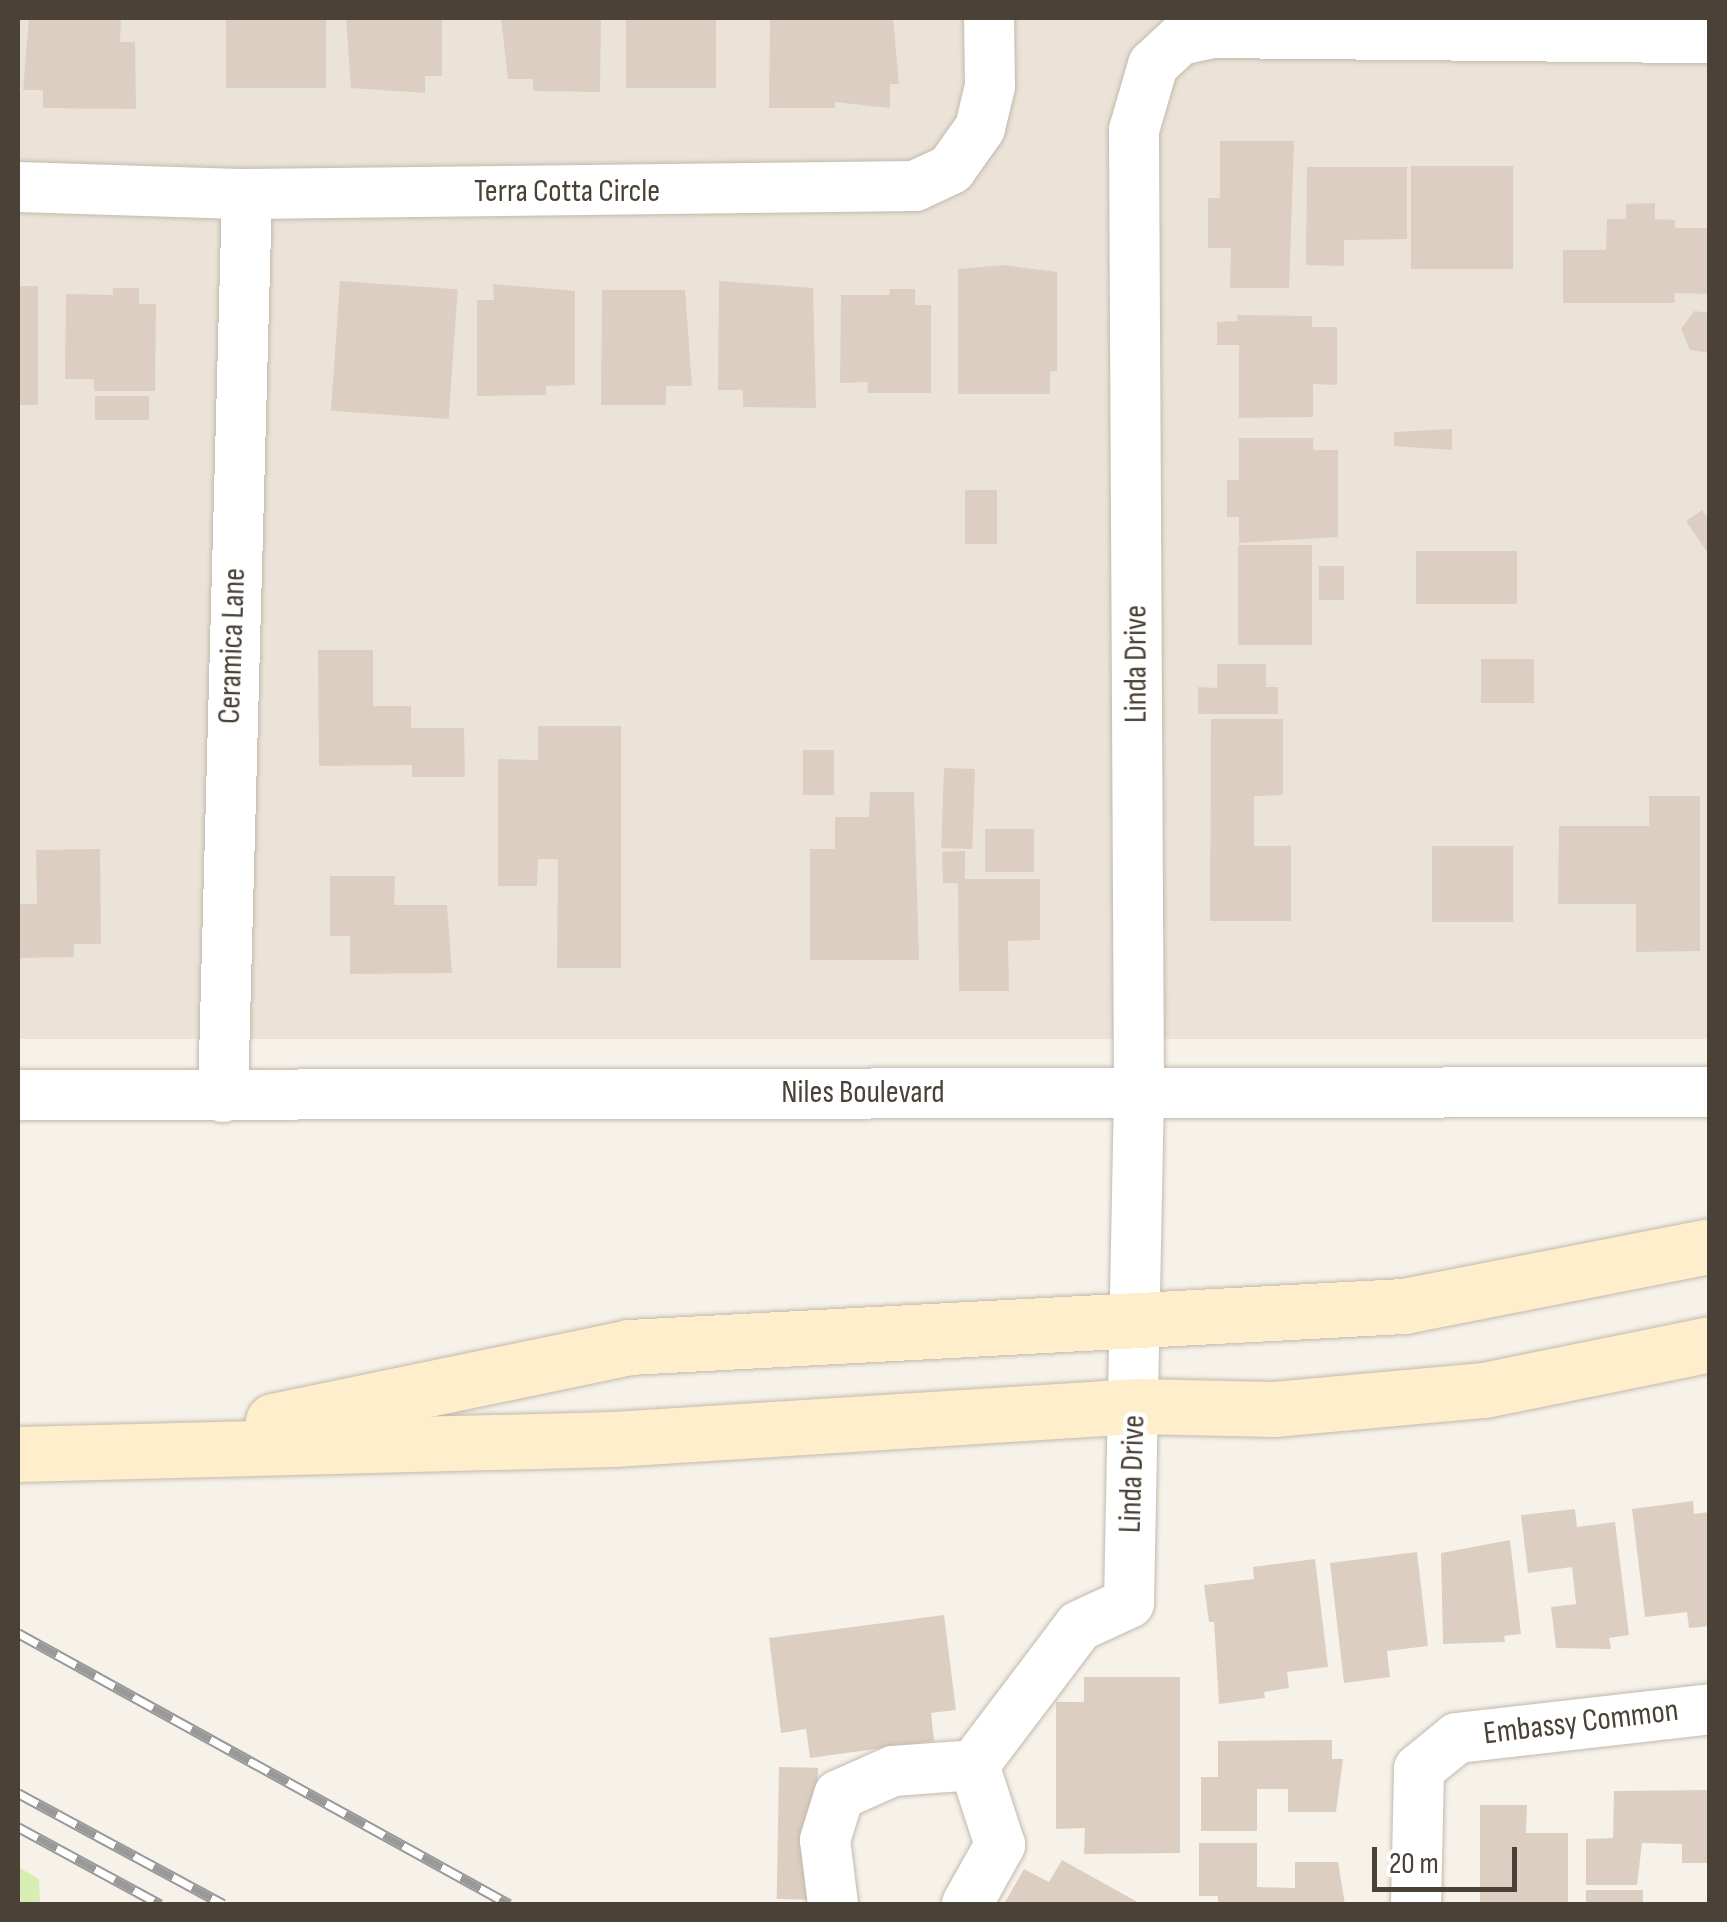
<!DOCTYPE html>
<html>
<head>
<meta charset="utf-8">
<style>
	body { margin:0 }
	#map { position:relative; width:1727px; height:1922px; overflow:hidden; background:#f6f2ea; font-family:"Sofia Sans Condensed",sans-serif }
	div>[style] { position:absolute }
	.residential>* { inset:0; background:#ebe3d8; transform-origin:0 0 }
	.green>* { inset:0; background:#d7edb1 }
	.building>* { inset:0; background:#dccfc2; transform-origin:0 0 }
	.roads { filter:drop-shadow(0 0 2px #c3b9ac) drop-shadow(0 0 2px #c3b9ac) }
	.minor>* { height:50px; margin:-25px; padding:0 25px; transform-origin:25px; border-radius:25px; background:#fff }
	.secondary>* { height:55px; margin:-27.5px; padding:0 27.5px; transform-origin:27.5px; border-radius:27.5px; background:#fec }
	.rail>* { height:11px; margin-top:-5.5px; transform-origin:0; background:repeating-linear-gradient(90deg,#fff 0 22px,#999 0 44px); box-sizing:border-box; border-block:2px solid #999 }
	span { translate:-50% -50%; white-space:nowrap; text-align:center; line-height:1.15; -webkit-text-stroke:9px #fff; paint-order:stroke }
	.street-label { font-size:32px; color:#4b4237 }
	.frame { position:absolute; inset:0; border:20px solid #4b4237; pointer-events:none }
	.scale { position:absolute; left:1372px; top:1847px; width:145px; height:45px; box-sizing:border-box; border:5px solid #4b4237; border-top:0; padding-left:12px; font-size:30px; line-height:35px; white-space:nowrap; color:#4b4237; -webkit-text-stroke:8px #fff; paint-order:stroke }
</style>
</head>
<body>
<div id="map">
	<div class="residential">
		<div style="left:18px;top:18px;width:1691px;height:1021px"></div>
	</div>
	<div class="green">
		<div style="clip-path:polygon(18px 1867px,39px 1879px,40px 1904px,18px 1904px)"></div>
	</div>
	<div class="building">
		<div style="clip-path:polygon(29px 18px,121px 18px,120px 42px,135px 42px,136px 109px,43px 108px,43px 90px,23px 90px)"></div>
		<div style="left:226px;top:18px;width:100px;height:70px"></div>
		<div style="clip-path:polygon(346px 18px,442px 18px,442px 76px,425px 76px,425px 93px,351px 88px)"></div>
		<div style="clip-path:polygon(501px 18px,601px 18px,600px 92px,533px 91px,533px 79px,508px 79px)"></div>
		<div style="left:626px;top:18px;width:90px;height:70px"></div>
		<div style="clip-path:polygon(770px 18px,893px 18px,899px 84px,890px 84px,890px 108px,835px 102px,835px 108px,769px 108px)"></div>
		<div style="clip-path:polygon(1220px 141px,1294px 141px,1289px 288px,1230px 288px,1231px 248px,1208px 248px,1208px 198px,1220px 198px)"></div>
		<div style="left:1411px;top:166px;width:102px;height:103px"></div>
		<div style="clip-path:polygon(1307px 167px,1407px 167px,1407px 239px,1344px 240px,1344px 266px,1306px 265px)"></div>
		<div style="clip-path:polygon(1655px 203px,1655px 219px,1675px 220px,1675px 228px,1710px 228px,1710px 294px,1674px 293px,1675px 303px,1563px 303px,1563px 250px,1606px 250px,1607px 219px,1626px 219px,1626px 204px)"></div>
		<div style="clip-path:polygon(1003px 265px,1057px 272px,1057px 371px,1050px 371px,1050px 394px,958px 394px,958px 269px)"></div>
		<div style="left:340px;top:281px;width:118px;height:130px;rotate:4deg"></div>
		<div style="clip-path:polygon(719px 281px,813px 288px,816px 408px,743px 407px,743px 390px,718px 390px)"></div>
		<div style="clip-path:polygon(493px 284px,575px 291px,575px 385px,546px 386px,546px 395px,477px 396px,477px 300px,494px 300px)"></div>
		<div style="left:18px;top:286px;width:20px;height:119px"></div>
		<div style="clip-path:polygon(113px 288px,139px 288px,139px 304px,156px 304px,155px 391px,94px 391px,94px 379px,65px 379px,66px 294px,113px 295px)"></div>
		<div style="clip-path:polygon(890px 289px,915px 289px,915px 305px,931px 305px,931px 393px,867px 393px,868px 382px,840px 383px,841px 295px,889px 295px)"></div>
		<div style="clip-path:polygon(602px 290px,685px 290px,692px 386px,666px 386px,666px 405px,601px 405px)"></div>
		<div style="clip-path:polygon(1694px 311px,1710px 313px,1710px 353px,1690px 350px,1681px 329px)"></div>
		<div style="clip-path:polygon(1237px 315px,1312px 316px,1312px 327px,1337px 327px,1337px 385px,1313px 384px,1313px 417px,1239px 418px,1239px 345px,1217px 345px,1217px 322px,1238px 321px)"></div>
		<div style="left:95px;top:396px;width:54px;height:24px"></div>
		<div style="clip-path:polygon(1452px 429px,1452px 450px,1394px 446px,1394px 432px)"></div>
		<div style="clip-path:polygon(1239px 438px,1313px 438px,1313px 450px,1338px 450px,1338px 537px,1239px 543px,1239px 517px,1227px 517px,1227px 480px,1239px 480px)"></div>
		<div style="left:997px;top:490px;width:54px;height:32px;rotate:90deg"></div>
		<div style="clip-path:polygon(1702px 510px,1710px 521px,1707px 552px,1686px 521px)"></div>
		<div style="left:1238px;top:545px;width:74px;height:100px"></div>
		<div style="left:1416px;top:551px;width:101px;height:53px"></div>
		<div style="left:1319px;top:566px;width:25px;height:34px"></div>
		<div style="clip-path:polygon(318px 650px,373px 650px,373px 706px,411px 706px,411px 728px,464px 728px,465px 777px,412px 777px,412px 765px,319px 766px)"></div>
		<div style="left:1481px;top:659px;width:53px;height:44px"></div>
		<div style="clip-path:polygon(1217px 664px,1266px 664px,1266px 687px,1278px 687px,1278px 714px,1198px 714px,1198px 687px,1217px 688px)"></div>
		<div style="clip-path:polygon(1211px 719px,1283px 719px,1283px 795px,1254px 796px,1254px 846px,1291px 846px,1291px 921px,1210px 921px)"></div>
		<div style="clip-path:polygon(538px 726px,621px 726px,621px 968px,557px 968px,558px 859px,538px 859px,537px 886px,498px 886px,498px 759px,538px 760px)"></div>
		<div style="left:803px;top:750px;width:31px;height:45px"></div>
		<div style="left:944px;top:768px;width:31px;height:80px;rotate:2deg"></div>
		<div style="clip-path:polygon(870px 792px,914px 792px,919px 960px,810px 960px,810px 849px,835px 849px,835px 817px,869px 817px)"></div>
		<div style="clip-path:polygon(1649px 796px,1700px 796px,1700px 951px,1636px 952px,1636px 904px,1558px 904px,1559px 826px,1649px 826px)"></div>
		<div style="left:985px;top:829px;width:49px;height:43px"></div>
		<div style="left:1432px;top:846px;width:81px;height:76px"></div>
		<div style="clip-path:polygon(100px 849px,101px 944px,74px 944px,74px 957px,18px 958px,18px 904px,37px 904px,36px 850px)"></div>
		<div style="clip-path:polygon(965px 851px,965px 879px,1040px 879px,1040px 940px,1008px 941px,1009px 991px,959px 991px,958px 883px,943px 883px,942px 852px)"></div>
		<div style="clip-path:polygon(330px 876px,395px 876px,394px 905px,447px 905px,452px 973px,350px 974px,350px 936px,330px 936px)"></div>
		<div style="clip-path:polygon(1693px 1501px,1694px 1514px,1710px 1512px,1710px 1626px,1689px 1628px,1687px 1612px,1645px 1617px,1632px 1509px)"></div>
		<div style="clip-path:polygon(1575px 1509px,1577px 1527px,1615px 1522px,1629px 1635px,1609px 1638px,1611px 1649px,1556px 1648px,1551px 1607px,1576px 1604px,1572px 1567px,1528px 1573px,1521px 1515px)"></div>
		<div style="clip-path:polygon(1510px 1540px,1521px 1634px,1504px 1636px,1505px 1642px,1443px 1644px,1441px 1553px)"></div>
		<div style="clip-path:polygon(1417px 1552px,1428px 1646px,1387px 1651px,1390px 1677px,1344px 1683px,1330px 1563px)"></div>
		<div style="clip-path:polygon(1315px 1559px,1328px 1667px,1287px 1672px,1289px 1688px,1264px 1692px,1265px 1698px,1219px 1704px,1214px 1622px,1209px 1622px,1204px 1585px,1254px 1579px,1253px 1567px)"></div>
		<div style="clip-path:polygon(944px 1615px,956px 1710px,931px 1713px,934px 1741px,810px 1758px,806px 1729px,781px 1733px,769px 1638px)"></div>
		<div style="clip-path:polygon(1084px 1677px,1180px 1677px,1180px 1853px,1084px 1854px,1085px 1828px,1056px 1829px,1056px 1702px,1084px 1702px)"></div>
		<div style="clip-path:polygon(1332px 1740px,1332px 1759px,1343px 1759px,1336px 1812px,1288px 1812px,1288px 1789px,1257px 1789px,1257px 1831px,1201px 1831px,1201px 1777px,1218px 1777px,1218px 1741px)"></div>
		<div style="left:779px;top:1767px;width:39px;height:132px;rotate:1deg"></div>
		<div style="clip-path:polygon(1710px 1790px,1710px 1863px,1682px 1863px,1682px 1844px,1642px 1843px,1637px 1885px,1586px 1885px,1586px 1839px,1613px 1838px,1614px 1791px)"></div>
		<div style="clip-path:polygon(1480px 1805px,1527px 1805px,1526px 1833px,1568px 1833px,1568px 1904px,1480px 1904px)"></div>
		<div style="clip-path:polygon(1199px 1843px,1257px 1843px,1257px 1887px,1295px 1888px,1295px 1862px,1338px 1862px,1345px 1904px,1218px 1904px,1218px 1896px,1199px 1896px)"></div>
		<div style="clip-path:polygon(1062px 1860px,1141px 1904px,1004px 1904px,1024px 1869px,1049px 1882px)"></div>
		<div style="left:1586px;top:1890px;width:57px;height:14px"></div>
	</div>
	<div class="roads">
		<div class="minor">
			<div style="left:18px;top:187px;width:229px;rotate:1.8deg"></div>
			<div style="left:247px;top:194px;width:668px;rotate:-0.69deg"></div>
			<div style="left:915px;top:186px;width:40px;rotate:-25deg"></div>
			<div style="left:951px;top:169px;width:50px;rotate:-54.7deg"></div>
			<div style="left:980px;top:128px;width:43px;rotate:-76.6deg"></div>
			<div style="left:990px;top:86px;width:68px;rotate:-90.8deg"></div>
			<div style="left:18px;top:1095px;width:1692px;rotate:-0.1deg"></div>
			<div style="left:223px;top:1097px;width:903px;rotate:-88.48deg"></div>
			<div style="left:833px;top:1904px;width:64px;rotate:-97.1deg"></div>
			<div style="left:825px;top:1840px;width:47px;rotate:-72.7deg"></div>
			<div style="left:839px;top:1795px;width:59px;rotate:-24deg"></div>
			<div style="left:893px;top:1771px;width:81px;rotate:-4.2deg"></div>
			<div style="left:974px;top:1765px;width:174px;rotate:-52.9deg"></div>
			<div style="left:1079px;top:1626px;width:55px;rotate:-24.7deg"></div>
			<div style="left:1129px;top:1603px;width:512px;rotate:-88.88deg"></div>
			<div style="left:1139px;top:1091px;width:961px;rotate:-90.3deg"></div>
			<div style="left:1134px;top:130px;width:68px;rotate:-73.7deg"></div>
			<div style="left:1153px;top:65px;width:37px;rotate:-43deg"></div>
			<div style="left:1180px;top:40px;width:33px;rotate:-12deg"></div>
			<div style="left:1212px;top:33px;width:498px;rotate:0.6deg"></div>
			<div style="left:967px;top:1904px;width:68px;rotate:-60.8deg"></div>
			<div style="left:1000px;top:1845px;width:84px;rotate:-108deg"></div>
			<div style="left:1416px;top:1904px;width:135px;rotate:-88.7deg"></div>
			<div style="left:1419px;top:1769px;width:49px;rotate:-39.2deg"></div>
			<div style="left:1457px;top:1738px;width:255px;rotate:-6.5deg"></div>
		</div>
		<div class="secondary">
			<div style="left:273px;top:1421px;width:364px;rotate:-11.7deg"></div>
			<div style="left:629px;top:1347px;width:776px;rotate:-3.03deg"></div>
			<div style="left:1404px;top:1306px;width:312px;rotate:-11.1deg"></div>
			<div style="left:18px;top:1454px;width:596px;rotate:-1.44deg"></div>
			<div style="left:614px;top:1439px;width:523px;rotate:-3.62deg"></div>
			<div style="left:1136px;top:1406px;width:138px;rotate:1.2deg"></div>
			<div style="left:1274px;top:1409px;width:211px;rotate:-5.2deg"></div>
			<div style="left:1484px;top:1390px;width:231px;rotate:-11.5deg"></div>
		</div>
	</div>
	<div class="rail">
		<div style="left:18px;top:1633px;width:561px;rotate:28.9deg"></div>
		<div style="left:18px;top:1793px;width:233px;rotate:28.4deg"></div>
		<div style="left:18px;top:1827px;width:162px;rotate:28.5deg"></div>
	</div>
	<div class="street-label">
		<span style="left:567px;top:192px">Terra Cotta Circle</span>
		<span style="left:233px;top:646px;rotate:-88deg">Ceramica Lane</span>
		<span style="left:1137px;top:664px;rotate:-90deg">Linda Drive</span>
		<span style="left:863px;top:1093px">Niles Boulevard</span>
		<span style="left:1133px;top:1474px;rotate:-88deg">Linda Drive</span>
		<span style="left:1581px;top:1723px;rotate:-7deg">Embassy Common</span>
	</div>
	<div class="frame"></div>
	<div class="scale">20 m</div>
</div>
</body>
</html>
